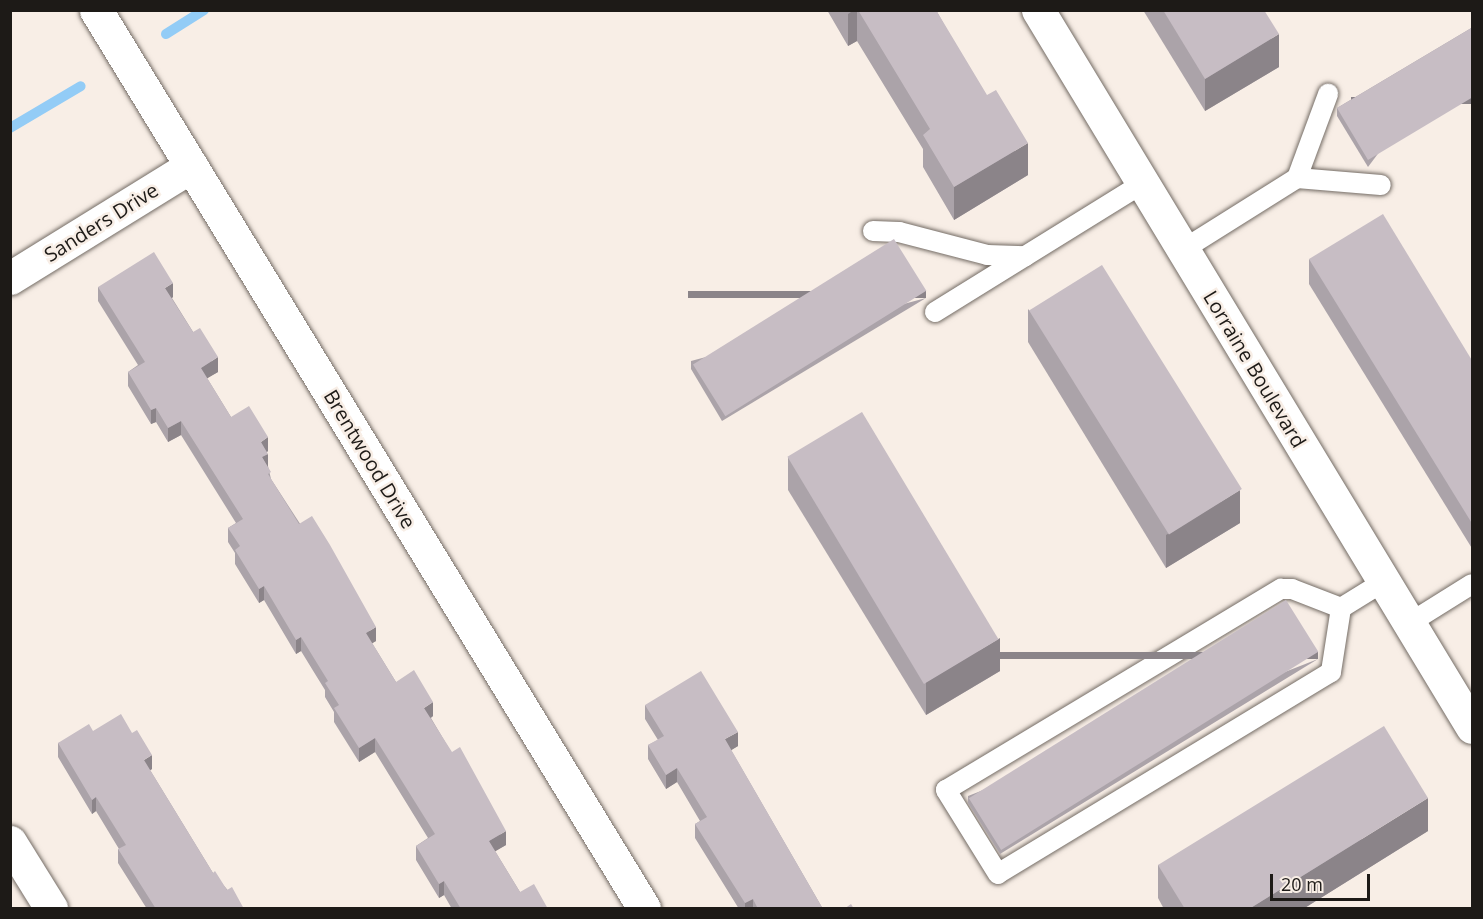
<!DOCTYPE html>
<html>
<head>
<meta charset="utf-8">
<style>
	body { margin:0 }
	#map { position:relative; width:1483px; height:919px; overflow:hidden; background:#f8eee6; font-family:"Open Sans",sans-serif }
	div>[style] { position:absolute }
	.stream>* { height:10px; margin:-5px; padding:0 5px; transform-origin:5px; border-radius:5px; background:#93ccf6 }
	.roads { filter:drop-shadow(0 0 2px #746c65) drop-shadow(0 0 2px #746c65) }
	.service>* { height:20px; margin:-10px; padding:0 10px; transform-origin:10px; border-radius:10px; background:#fff }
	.minor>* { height:33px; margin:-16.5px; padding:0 16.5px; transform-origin:16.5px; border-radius:16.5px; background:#fff }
	.wall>* { inset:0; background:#aba3a9 }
	.shaded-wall>* { inset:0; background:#8b8489; transform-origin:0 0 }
	.building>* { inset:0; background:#c7bdc4; transform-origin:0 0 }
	span { translate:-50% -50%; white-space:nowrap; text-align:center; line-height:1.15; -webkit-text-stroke:5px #f8eee6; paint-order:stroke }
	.street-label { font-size:20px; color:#1d1a17 }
	.frame { position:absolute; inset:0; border:12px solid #1d1a17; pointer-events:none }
	.scale { position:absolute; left:1270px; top:874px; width:100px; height:27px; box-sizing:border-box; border:3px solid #1d1a17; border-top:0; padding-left:8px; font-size:18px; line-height:21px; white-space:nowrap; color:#1d1a17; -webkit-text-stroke:4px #f8eee6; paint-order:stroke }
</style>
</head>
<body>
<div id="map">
	<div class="stream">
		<div style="left:166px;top:34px;width:45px;rotate:-32.3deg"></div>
		<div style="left:10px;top:128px;width:82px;rotate:-30.6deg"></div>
	</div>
	<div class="roads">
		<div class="service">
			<div style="left:1297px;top:178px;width:84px;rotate:4.8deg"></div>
			<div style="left:873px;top:231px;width:26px;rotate:2deg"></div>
			<div style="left:899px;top:232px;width:91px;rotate:14.6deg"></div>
			<div style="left:987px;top:255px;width:38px;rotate:2deg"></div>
			<div style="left:1184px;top:249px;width:133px;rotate:-32.1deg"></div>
			<div style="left:1297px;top:178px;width:90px;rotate:-69.7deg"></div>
			<div style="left:935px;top:312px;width:245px;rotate:-31.8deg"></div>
			<div style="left:1341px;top:608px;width:65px;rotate:98.9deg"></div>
			<div style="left:1331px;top:672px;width:389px;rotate:148.8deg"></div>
			<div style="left:998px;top:874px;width:99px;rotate:-121.8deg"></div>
			<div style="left:946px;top:790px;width:391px;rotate:-31deg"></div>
			<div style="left:1281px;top:589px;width:11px"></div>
			<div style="left:1292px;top:589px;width:53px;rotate:21.2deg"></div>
			<div style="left:1341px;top:608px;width:49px;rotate:-31.8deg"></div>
			<div style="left:1408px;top:624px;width:75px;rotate:-32deg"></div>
		</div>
		<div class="minor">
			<div style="left:96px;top:10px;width:1052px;rotate:58.61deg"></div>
			<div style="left:1038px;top:10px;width:838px;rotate:58.81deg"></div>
			<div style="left:10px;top:278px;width:213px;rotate:-31.7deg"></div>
			<div style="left:10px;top:842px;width:78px;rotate:58.2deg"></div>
		</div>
	</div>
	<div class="wall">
		<div style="clip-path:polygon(827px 10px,936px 10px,1028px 175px,954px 220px,923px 167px,923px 149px,857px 41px,848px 46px)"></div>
		<div style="clip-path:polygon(1143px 10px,1264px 10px,1279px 67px,1205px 111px)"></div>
		<div style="clip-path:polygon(1473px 27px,1368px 167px,1337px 116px,1337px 108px)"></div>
		<div style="clip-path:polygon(1309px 259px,1473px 362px,1473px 550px,1309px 284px)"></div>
		<div style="clip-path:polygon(98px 287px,173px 297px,172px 298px,218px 372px,207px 378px,231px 417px,268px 451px,267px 452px,268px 466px,271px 479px,376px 641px,372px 643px,396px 682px,433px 716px,431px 718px,506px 845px,495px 851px,520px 892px,548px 909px,452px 909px,444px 895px,439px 898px,416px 860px,416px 846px,428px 838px,375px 752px,359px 762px,334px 722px,334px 712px,325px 697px,325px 690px,301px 651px,296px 654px,264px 600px,259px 603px,235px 564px,235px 553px,228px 542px,228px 528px,236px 523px,181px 435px,168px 442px,156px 422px,151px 424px,128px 386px,128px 372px,138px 365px,98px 301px)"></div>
		<div style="clip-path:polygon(926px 298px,722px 421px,691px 369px,691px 361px)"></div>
		<div style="clip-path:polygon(1028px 309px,1240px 523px,1166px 568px,1028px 342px)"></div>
		<div style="clip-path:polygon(788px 457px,1000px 671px,926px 715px,788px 490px)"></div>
		<div style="clip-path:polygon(1318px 659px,1000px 854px,968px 803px,968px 796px)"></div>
		<div style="clip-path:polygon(645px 705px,738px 746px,731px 750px,823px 909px,739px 909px,695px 838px,695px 824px,700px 821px,677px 782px,666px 789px,648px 759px,648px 745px,658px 740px,645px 719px)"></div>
		<div style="clip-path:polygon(93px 731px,152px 769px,150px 770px,213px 873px,244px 909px,147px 909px,118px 863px,118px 849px,119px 849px,96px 811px,92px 814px,58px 757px,58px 743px)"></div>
		<div style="clip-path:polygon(1428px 831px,1303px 909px,1164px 909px,1158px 898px,1158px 865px)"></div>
	</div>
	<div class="shaded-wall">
		<div style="clip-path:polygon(854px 10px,857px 10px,857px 41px,848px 46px,848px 14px)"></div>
		<div style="clip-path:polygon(1279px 34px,1279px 67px,1205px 111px,1205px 79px)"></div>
		<div style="left:1473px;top:97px;width:7px;height:122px;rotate:90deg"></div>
		<div style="clip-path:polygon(1028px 143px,1028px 175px,954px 220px,954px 187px)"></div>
		<div style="clip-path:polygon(173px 283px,173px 297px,165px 302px,165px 288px)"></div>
		<div style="left:926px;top:291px;width:7px;height:238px;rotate:90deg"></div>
		<div style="clip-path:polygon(218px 357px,218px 372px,201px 382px,201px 368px)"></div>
		<div style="clip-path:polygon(156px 408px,156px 422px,151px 424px,151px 410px)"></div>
		<div style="clip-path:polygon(181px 421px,181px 435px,168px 442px,168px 428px)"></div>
		<div style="clip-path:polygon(268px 437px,268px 451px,261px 456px,261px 442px)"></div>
		<div style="clip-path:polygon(268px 454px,268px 468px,262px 457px)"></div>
		<div style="clip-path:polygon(1240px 490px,1240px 523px,1166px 568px,1166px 535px)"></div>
		<div style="clip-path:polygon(264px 586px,264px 600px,259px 603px,259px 589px)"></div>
		<div style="clip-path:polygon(376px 627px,376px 641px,366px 647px,366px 633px)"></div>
		<div style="clip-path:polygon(301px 637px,301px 651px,296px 654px,296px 640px)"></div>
		<div style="clip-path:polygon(1000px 638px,1000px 671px,926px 715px,926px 682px)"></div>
		<div style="left:1318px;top:652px;width:7px;height:373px;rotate:90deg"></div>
		<div style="clip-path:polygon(433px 702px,433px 716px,424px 722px,424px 708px)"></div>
		<div style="clip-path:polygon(738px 732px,738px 746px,725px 754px,725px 739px)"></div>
		<div style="clip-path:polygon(375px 738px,375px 752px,359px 762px,359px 748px)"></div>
		<div style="clip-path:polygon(152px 755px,152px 769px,144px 774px,144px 760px)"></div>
		<div style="clip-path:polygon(677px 768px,677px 782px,666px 789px,666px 775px)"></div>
		<div style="clip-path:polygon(96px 797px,96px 811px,92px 814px,92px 800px)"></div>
		<div style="clip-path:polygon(1428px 798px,1428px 831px,1303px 909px,1249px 909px)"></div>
		<div style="clip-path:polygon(506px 831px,506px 845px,489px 855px,489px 841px)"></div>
		<div style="clip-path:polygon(444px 881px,444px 895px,439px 898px,439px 884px)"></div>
		<div style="clip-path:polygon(753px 899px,753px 909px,745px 909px,745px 903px)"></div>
	</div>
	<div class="building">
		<div style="clip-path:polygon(858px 10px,936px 10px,987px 95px,996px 90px,1028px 143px,954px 187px,923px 135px,930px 129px)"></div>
		<div style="clip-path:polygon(1163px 10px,1264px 10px,1279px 34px,1205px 79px)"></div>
		<div style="clip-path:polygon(1473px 27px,1473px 97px,1368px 160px,1337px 108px)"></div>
		<div style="clip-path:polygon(1383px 214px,1473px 362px,1473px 525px,1309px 259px)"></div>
		<div style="left:894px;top:239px;width:61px;height:237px;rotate:58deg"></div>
		<div style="clip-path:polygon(154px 252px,173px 283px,165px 288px,193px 332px,200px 328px,218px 357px,201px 368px,231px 417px,249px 406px,268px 437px,261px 442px,268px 454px,262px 457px,271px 472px,268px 474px,299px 524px,312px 516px,330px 545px,376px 627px,366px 633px,396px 682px,414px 670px,433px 702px,424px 708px,452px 752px,460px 747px,506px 831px,489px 841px,520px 892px,534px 884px,548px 909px,461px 909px,444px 881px,439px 884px,416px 846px,435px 834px,375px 738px,359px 748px,334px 708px,339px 705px,325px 683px,328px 681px,301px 637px,296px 640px,264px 586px,259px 589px,235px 550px,240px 546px,228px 528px,243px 519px,181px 421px,168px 428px,156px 408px,151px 410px,128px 372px,145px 362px,98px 287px)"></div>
		<div style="left:1102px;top:265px;width:264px;height:86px;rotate:58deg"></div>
		<div style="left:862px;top:412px;width:265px;height:87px;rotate:59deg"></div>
		<div style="left:1286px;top:600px;width:61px;height:374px;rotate:58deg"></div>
		<div style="clip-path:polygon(701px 671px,738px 732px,725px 739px,823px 909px,758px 909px,753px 899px,745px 903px,695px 824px,707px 817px,677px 768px,666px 775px,648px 745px,664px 736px,645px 705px)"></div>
		<div style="clip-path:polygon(121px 714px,132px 733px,137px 730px,152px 755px,144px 760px,213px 873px,215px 871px,227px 890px,232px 887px,244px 909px,156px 909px,118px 849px,126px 845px,96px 797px,92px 800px,58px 743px,89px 724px,93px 731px)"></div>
		<div style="clip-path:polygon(1384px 726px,1428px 798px,1249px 909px,1185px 909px,1158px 865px)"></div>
		<div style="clip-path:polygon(851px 904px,854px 909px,844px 909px)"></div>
	</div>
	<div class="street-label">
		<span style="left:101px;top:222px;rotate:-32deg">Sanders Drive</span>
		<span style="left:1255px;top:369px;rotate:59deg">Lorraine Boulevard</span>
		<span style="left:370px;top:459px;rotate:59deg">Brentwood Drive</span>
	</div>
	<div class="frame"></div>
	<div class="scale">20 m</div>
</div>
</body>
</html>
